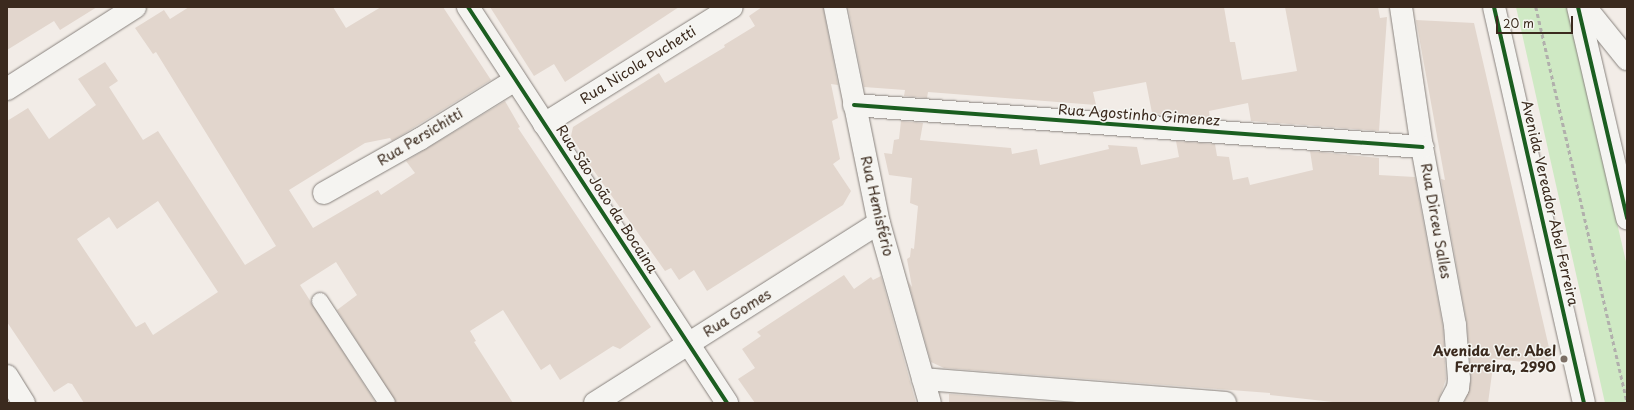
<!DOCTYPE html>
<html>
<head>
<meta charset="utf-8">
<style>
	body { margin:0 }
	#map { position:relative; width:1634px; height:410px; overflow:hidden; background:#f2ece7; font-family:"Playpen Sans",sans-serif }
	div>[style] { position:absolute }
	.green>* { inset:0; background:#cfe9c4 }
	.building>* { inset:0; background:#e2d6cd }
	.path>* { height:2.5px; margin-top:-1.25px; transform-origin:0; background:repeating-linear-gradient(90deg,#b1afac 0 4px,transparent 0 7px) }
	.roads { filter:drop-shadow(0 0 1px #88827d) drop-shadow(0 0 1px #88827d) }
	.service>* { height:16px; margin:-8px; padding:0 8px; transform-origin:8px; border-radius:8px; background:#f5f4f1 }
	.minor>* { height:22px; margin:-11px; padding:0 11px; transform-origin:11px; border-radius:11px; background:#f5f4f1 }
	.tertiary>* { height:22px; margin:-11px; padding:0 11px; transform-origin:11px; border-radius:11px; background:#f5f4f1 }
	.primary>* { height:22px; margin:-11px; padding:0 11px; transform-origin:11px; border-radius:11px; background:#f5f4f1 }
	.cycleway>* { height:4px; margin:-2px; padding:0 2px; transform-origin:2px; border-radius:2px; background:#1b5e20 }
	.dots>* { width:11px; height:11px; translate:-50% -50%; box-sizing:border-box; border:2px solid #f6f6f2; border-radius:50% }
	span { translate:-50% -50%; white-space:nowrap; text-align:center; line-height:1.15; -webkit-text-stroke:3px #f6f6f2; paint-order:stroke }
	.street-label { font-size:14px; color:#3b2a1e }
	.poi-label { font-size:14px; color:#3b2a1e; font-weight:700 }
	.right { translate:-100% -50%; text-align:right }
	.frame { position:absolute; inset:0; border:8px solid #3b2a1e; pointer-events:none }
	.scale { position:absolute; left:1496px; top:16px; width:77px; height:18px; box-sizing:border-box; border:2px solid #3b2a1e; border-top:0; padding-left:5px; font-size:12px; line-height:14px; white-space:nowrap; color:#3b2a1e; -webkit-text-stroke:3px #f6f6f2; paint-order:stroke }
</style>
</head>
<body>
<div id="map">
	<div class="green">
		<div style="clip-path:polygon(1516px 7px,1567px 7px,1627px 266px,1627px 403px,1605px 403px)"></div>
	</div>
	<div class="building">
		<div style="clip-path:polygon(7px 7px,97px 7px,60px 30px,54px 21px,7px 50px)"></div>
		<div style="clip-path:polygon(evenodd,189px 7px,333px 7px,346px 28px,381px 7px,443px 7px,491px 80px,392px 141px,390px 138px,365px 143px,289px 190px,313px 228px,378px 190px,381px 195px,415px 173px,406px 161px,505px 101px,520px 127px,518px 128px,651px 327px,620px 349px,613px 346px,560px 380px,550px 364px,541px 370px,503px 310px,470px 331px,476px 341px,474px 342px,513px 403px,396px 403px,337px 310px,357px 295px,336px 262px,300px 285px,376px 403px,84px 403px,72px 384px,68px 383px,54px 392px,7px 322px,7px 121px,28px 108px,49px 139px,96px 105px,78px 79px,105px 62px,118px 81px,109px 87px,143px 140px,158px 131px,245px 265px,276px 246px,156px 52px,153px 54px,135px 28px,164px 10px,170px 19px,189px 7px,158px 201px,218px 292px,153px 335px,145px 322px,136px 327px,77px 239px,109px 217px,117px 229px,158px 201px)"></div>
		<div style="clip-path:polygon(490px 7px,679px 7px,565px 82px,554px 64px,534px 76px)"></div>
		<div style="clip-path:polygon(762px 7px,823px 7px,838px 85px,831px 84px,838px 118px,832px 121px,840px 159px,833px 164px,851px 191px,843px 205px,707px 291px,694px 270px,679px 280px,671px 268px,665px 271px,589px 164px,571px 136px,573px 127px,659px 73px,665px 83px,725px 47px,724px 45px,755px 26px,749px 16px)"></div>
		<div style="clip-path:polygon(848px 7px,1224px 7px,1230px 42px,1235px 42px,1242px 80px,1297px 71px,1285px 7px,1378px 7px,1380px 18px,1387px 17px,1379px 131px,1251px 121px,1248px 103px,1209px 111px,1210px 119px,1152px 113px,1146px 82px,1093px 92px,1096px 105px,928px 92px,927px 98px,904px 96px,905px 90px,864px 87px)"></div>
		<div style="clip-path:polygon(1416px 20px,1474px 23px,1553px 365px,1494px 359px,1488px 403px,1464px 403px,1471px 380px,1467px 324px,1441px 179px,1445px 180px)"></div>
		<div style="clip-path:polygon(901px 121px,923px 123px,920px 140px,1011px 148px,1012px 154px,1037px 149px,1040px 165px,1109px 149px,1108px 145px,1137px 147px,1141px 165px,1179px 157px,1176px 141px,1215px 144px,1217px 156px,1229px 157px,1233px 180px,1248px 177px,1250px 185px,1313px 170px,1310px 151px,1379px 158px,1379px 175px,1415px 177px,1443px 327px,1446px 379px,1438px 403px,1342px 403px,1270px 395px,1270px 393px,944px 368px,931px 362px,908px 281px,912px 287px,907px 259px,910px 257px,911px 248px,914px 249px,918px 206px,910px 203px,912px 178px,889px 175px,884px 153px,892px 154px,894px 140px,899px 139px)"></div>
		<div style="clip-path:polygon(844px 275px,854px 289px,871px 277px,873px 280px,881px 276px,916px 403px,755px 403px,738px 379px,755px 368px,742px 349px,761px 336px,757px 332px)"></div>
		<div style="clip-path:polygon(949px 394px,1067px 403px,949px 403px)"></div>
	</div>
	<div class="path">
		<div style="left:1536px;top:7px;width:403px;rotate:77deg"></div>
	</div>
	<div class="roads">
		<div class="service">
			<div style="left:320px;top:301px;width:122px;rotate:56.7deg"></div>
		</div>
		<div class="minor">
			<div style="left:468px;top:7px;width:473px;rotate:56.8deg"></div>
			<div style="left:1401px;top:7px;width:142px;rotate:81.5deg"></div>
			<div style="left:1422px;top:147px;width:181px;rotate:79.5deg"></div>
			<div style="left:1455px;top:325px;width:54px;rotate:85.8deg"></div>
			<div style="left:1459px;top:379px;width:9px;rotate:96deg"></div>
			<div style="left:1458px;top:388px;width:17px;rotate:118deg"></div>
			<div style="left:1585px;top:7px;width:67px;rotate:51.1deg"></div>
			<div style="left:7px;top:89px;width:152px;rotate:-32.6deg"></div>
			<div style="left:854px;top:105px;width:570px;rotate:4.23deg"></div>
			<div style="left:544px;top:124px;width:221px;rotate:-31.9deg"></div>
			<div style="left:324px;top:193px;width:110px;rotate:-29.4deg"></div>
			<div style="left:420px;top:139px;width:112px;rotate:-31.8deg"></div>
			<div style="left:7px;top:376px;width:32px;rotate:58deg"></div>
			<div style="left:923px;top:379px;width:303px;rotate:4.5deg"></div>
		</div>
		<div class="tertiary">
			<div style="left:835px;top:7px;width:220px;rotate:78.5deg"></div>
			<div style="left:879px;top:223px;width:187px;rotate:74.2deg"></div>
			<div style="left:595px;top:403px;width:336px;rotate:-32.4deg"></div>
		</div>
		<div class="primary">
			<div style="left:1494px;top:7px;width:406px;rotate:77.2deg"></div>
			<div style="left:1578px;top:7px;width:217px;rotate:76.9deg"></div>
		</div>
	</div>
	<div class="cycleway">
		<div style="left:468px;top:7px;width:473px;rotate:56.8deg"></div>
		<div style="left:1494px;top:7px;width:406px;rotate:77.2deg"></div>
		<div style="left:1578px;top:7px;width:217px;rotate:76.9deg"></div>
		<div style="left:854px;top:105px;width:570px;rotate:4.23deg"></div>
	</div>
	<div class="dots">
		<div style="left:1564px;top:359px;background:#7b6e64"></div>
	</div>
	<div class="street-label">
		<span style="left:638px;top:65px;rotate:-32deg">Rua Nicola Puchetti</span>
		<span style="left:1139px;top:115px;rotate:4deg">Rua Agostinho Gimenez</span>
		<span style="left:420px;top:137px;rotate:-31deg">Rua Persichitti</span>
		<span style="left:607px;top:199px;rotate:57deg">Rua São João da Bocaina</span>
		<span style="left:1550px;top:203px;rotate:77deg">Avenida Vereador Abel Ferreira</span>
		<span style="left:877px;top:206px;rotate:77deg">Rua Hemisfério</span>
		<span style="left:1436px;top:221px;rotate:80deg">Rua Dirceu Salles</span>
		<span style="left:737px;top:313px;rotate:-32deg">Rua Gomes</span>
	</div>
	<div class="poi-label">
		<span class="right" style="left:1556px;top:359px">Avenida Ver. Abel<br>Ferreira, 2990</span>
	</div>
	<div class="frame"></div>
	<div class="scale">20 m</div>
</div>
</body>
</html>
